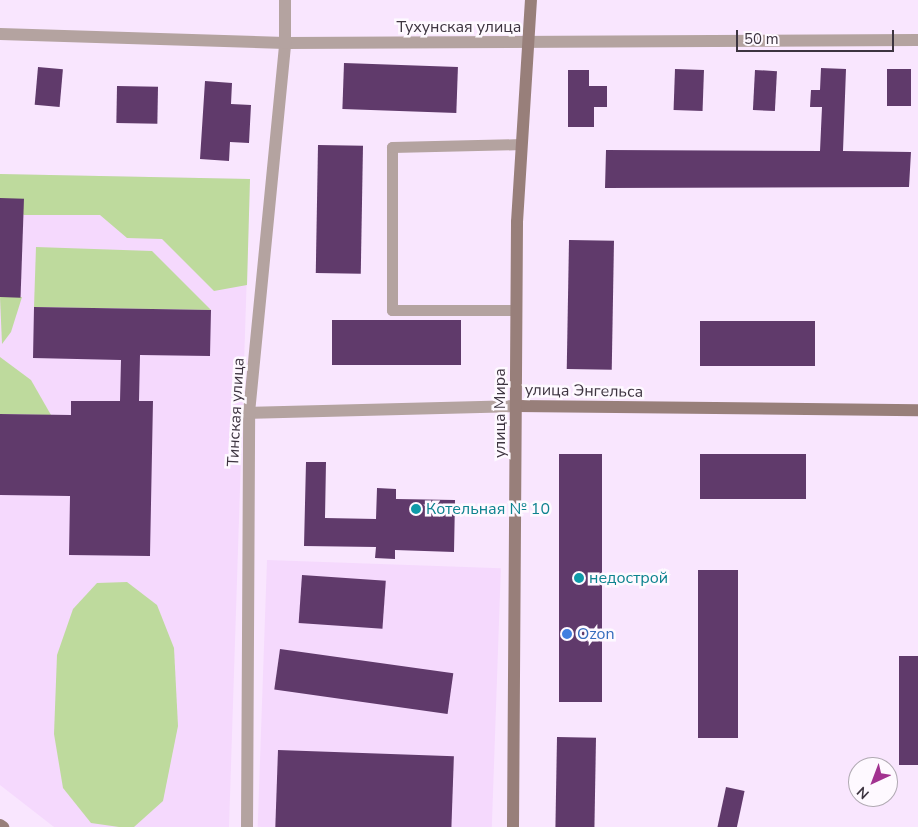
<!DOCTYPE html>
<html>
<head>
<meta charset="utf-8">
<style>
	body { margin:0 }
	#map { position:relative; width:918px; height:827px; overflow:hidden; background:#f9e6fe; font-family:"Nunito Sans",sans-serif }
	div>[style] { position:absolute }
	.built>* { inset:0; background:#f5d9fd; transform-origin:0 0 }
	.green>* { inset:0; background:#beda9d }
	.building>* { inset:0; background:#603a6b; transform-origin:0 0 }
	.lane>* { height:11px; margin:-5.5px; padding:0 5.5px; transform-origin:5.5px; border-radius:5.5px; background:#b4a3a0 }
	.street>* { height:12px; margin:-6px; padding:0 6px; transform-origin:6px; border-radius:6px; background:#b4a3a0 }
	.secondary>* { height:12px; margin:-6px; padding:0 6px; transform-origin:6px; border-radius:6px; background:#987f7a }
	.dots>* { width:14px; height:14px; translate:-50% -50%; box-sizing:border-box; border:2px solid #fef9ff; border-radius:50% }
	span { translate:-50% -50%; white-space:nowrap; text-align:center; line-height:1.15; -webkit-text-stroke:5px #fef9ff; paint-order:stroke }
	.street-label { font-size:16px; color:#3d3440 }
	.culture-label { font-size:16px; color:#0d838f }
	.left { translate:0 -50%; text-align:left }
	.shop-label { font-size:16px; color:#366cbe }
	.north { position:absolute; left:848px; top:757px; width:50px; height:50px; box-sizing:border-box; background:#fef9ff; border:1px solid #b1aab3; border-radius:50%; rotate:223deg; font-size:14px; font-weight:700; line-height:20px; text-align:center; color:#3d3440 }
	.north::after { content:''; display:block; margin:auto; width:18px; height:22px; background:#a23290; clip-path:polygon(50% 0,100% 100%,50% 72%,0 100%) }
	.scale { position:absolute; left:736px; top:30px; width:158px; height:22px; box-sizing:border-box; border:2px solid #3d3440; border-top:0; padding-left:6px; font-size:15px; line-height:18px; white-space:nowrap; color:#3d3440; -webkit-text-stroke:4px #fef9ff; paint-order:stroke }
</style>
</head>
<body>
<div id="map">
	<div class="built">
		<div style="clip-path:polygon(0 174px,250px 179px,229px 827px,54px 827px,0 785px)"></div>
		<div style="left:267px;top:560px;width:234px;height:267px;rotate:2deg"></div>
	</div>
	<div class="green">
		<div style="clip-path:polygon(0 174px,250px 179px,247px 285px,214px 291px,162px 239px,127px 238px,100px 215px,24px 215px,0 198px)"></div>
		<div style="clip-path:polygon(36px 247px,152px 251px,211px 310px,34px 307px)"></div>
		<div style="clip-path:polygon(0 297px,22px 297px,11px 332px,2px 344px)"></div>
		<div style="clip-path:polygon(0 357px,31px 380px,51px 415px,0 414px)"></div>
		<div style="clip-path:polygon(127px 582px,157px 605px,174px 648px,178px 726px,163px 801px,134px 827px,119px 827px,91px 823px,63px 788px,54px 734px,57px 655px,73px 609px,97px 583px)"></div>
	</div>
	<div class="building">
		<div style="left:344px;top:63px;width:114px;height:46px;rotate:2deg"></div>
		<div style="left:38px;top:67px;width:25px;height:38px;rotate:5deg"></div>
		<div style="clip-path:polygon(821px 68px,846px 69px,843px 151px,911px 152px,909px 187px,605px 188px,606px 150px,820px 151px,822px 107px,810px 107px,811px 90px,820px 90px)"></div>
		<div style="left:675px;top:69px;width:29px;height:41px;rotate:2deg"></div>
		<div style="left:887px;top:69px;width:24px;height:37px"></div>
		<div style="clip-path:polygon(568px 70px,589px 70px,589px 86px,607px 86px,607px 107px,594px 107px,594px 127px,568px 127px)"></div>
		<div style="left:755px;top:70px;width:22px;height:40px;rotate:3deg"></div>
		<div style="clip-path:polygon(205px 81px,232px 83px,231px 104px,251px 105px,249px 143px,230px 142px,229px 161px,200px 159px)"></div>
		<div style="left:117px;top:86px;width:41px;height:37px;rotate:1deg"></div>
		<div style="left:318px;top:145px;width:45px;height:128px;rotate:1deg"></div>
		<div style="left:0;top:198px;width:24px;height:99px;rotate:2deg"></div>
		<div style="left:569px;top:240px;width:45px;height:129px;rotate:1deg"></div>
		<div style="clip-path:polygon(34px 307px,211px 310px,210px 356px,140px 355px,139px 401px,153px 401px,150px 556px,69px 555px,70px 496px,0 495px,0 414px,71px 415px,71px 401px,120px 401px,121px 360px,33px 358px)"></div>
		<div style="left:332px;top:320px;width:129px;height:45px"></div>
		<div style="left:700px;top:321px;width:115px;height:45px"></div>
		<div style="left:559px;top:454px;width:43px;height:248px"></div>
		<div style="left:700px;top:454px;width:106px;height:45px"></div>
		<div style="clip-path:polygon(306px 462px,326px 462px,325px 518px,376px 519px,377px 488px,396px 489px,396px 499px,455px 500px,454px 552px,395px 550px,395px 559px,375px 558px,376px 547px,304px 546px)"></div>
		<div style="left:698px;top:570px;width:40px;height:168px"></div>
		<div style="left:302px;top:575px;width:84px;height:48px;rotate:4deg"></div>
		<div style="left:280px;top:649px;width:175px;height:41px;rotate:8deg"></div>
		<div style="left:899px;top:656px;width:19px;height:109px"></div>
		<div style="left:557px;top:737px;width:39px;height:90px;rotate:1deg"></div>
		<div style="left:278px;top:750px;width:176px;height:77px;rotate:2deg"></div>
		<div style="left:726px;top:787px;width:19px;height:41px;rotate:12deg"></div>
	</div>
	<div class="lane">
		<div style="left:516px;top:310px;width:124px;rotate:180deg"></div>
		<div style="left:392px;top:310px;width:163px;rotate:-90deg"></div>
		<div style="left:392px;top:147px;width:129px;rotate:-1.3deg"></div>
	</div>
	<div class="street">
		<div style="left:0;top:34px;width:285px;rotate:1.8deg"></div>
		<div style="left:285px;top:43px;width:633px;rotate:-0.27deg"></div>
		<div style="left:249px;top:413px;width:268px;rotate:-1.5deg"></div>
		<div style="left:247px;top:827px;width:414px;rotate:-89.7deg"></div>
		<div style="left:249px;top:413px;width:372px;rotate:-84.4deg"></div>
		<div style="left:285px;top:43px;width:43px;rotate:-90deg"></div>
	</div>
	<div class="secondary">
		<div style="left:517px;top:406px;width:401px;rotate:0.6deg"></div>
		<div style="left:0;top:825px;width:4px;rotate:34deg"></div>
		<div style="left:513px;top:827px;width:605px;rotate:-89.62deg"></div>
		<div style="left:517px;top:222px;width:222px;rotate:-86.4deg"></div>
	</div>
	<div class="dots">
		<div style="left:416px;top:509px;background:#0f9aa8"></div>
		<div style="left:579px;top:578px;background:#0f9aa8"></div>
		<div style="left:567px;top:634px;background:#3f7fe0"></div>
	</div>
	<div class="street-label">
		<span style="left:459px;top:27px">Тухунская улица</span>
		<span style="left:584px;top:391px;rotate:1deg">улица Энгельса</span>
		<span style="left:236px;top:412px;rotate:-87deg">Тинская улица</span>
		<span style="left:500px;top:413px;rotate:-90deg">улица Мира</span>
	</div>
	<div class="culture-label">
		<span class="left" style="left:426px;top:509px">Котельная № 10</span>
		<span class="left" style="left:589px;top:578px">недострой</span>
	</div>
	<div class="shop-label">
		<span class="left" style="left:577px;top:634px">Ozon</span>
	</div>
	<div class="north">N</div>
	<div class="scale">50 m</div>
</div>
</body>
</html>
